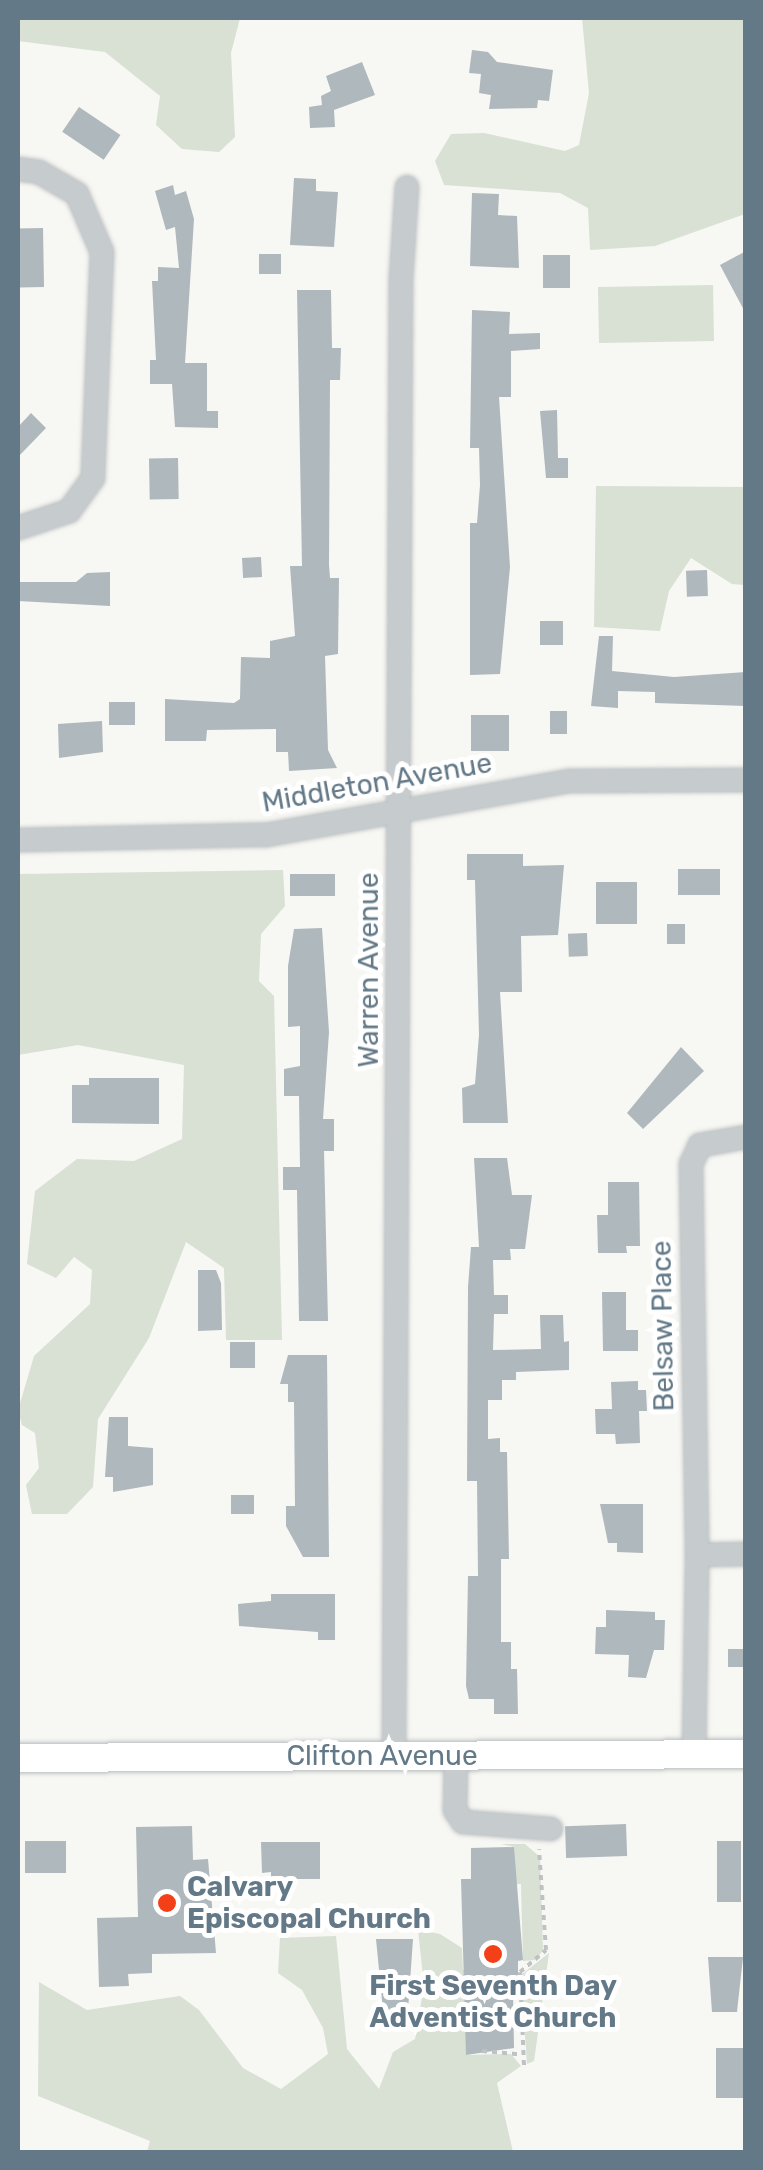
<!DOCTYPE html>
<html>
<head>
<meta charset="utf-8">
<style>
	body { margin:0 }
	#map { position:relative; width:763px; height:2170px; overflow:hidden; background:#f7f7f3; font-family:Rubik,sans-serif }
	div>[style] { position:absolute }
	.green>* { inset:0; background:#d9e0d4; transform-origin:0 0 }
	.building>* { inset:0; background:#afb8bd; transform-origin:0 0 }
	.path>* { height:4px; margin-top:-2px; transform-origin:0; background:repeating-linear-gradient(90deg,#bfc2c4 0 5px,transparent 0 10px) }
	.roads { filter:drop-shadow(0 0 2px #b9bec1) drop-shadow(0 0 2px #b9bec1) }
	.minor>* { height:22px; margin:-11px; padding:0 11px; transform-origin:11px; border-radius:11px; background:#c6cbcd }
	.major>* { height:28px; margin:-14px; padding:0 14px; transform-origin:14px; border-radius:14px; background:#fff }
	.dots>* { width:28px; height:28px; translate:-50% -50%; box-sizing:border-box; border:5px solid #fff; border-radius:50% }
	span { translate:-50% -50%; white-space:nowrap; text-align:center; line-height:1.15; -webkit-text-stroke:10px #fff; paint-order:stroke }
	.street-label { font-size:28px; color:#637987 }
	.poi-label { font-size:28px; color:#637987; font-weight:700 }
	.left { translate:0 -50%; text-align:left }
	.frame { position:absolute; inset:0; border:20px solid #637987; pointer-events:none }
</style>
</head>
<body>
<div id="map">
	<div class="green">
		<div style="clip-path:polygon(18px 18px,240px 18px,231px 53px,235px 137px,219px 152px,182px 149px,156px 125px,160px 96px,105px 52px,18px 41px)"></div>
		<div style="clip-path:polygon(582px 18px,745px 18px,745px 214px,655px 246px,590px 250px,588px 208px,560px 193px,444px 185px,435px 161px,451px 134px,484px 133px,565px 151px,579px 145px,589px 93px)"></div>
		<div style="left:713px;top:285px;width:56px;height:115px;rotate:89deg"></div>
		<div style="clip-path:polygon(596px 486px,745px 487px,745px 585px,732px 584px,691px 558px,669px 591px,660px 631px,594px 627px)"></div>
		<div style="clip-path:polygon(283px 870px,285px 906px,261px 934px,259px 981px,274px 996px,282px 1340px,226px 1340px,224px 1268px,186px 1242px,149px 1338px,98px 1419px,93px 1487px,67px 1514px,32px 1514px,26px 1485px,39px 1468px,35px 1433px,22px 1425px,18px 1410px,34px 1356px,90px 1304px,92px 1270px,74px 1257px,56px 1278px,27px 1264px,35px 1191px,77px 1159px,134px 1161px,182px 1139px,184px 1065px,78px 1045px,18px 1055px,18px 874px)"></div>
		<div style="clip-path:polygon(501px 1844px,525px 1844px,540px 1857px,543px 1950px,536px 1960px,523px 1961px,521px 1884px,515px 1884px,514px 1847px)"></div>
		<div style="clip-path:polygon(418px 1930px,440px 1934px,462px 1948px,463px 1970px,469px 1970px,466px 2055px,511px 2054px,521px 2066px,497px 2083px,513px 2152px,147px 2152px,150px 2141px,38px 2096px,39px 1982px,87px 2010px,180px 1996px,199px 2010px,243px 2068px,281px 2089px,328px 2054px,323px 2028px,302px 1990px,278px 1973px,280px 1938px,336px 1936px,347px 2049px,379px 2089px,393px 2052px,415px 2039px,424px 1986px)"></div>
		<div style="clip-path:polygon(549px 1953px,534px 2061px,527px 2064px,521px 1975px)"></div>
	</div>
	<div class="building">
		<div style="clip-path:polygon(472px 50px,488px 52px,497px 62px,553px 70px,549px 101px,538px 100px,537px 108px,489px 109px,491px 95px,479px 93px,481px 74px,469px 73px)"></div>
		<div style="clip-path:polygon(362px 62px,375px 95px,334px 110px,335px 127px,310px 128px,309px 107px,322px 105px,321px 96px,331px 91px,326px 76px)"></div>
		<div style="left:79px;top:107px;width:50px;height:30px;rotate:34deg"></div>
		<div style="clip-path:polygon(294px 178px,316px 179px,316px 191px,338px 192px,334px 247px,290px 245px)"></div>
		<div style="clip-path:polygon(173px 185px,175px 195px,186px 191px,194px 219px,185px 363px,207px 363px,207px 411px,218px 411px,218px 428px,175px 427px,172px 384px,150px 384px,150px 360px,156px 360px,152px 281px,158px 281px,158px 267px,179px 268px,175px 227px,166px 230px,155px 191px)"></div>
		<div style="clip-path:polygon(472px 193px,499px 194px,498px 215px,517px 216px,519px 268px,470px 266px)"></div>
		<div style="left:43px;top:228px;width:59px;height:25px;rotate:89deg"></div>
		<div style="clip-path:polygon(746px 251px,746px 314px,720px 265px)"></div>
		<div style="left:259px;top:254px;width:22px;height:20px"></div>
		<div style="left:543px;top:255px;width:27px;height:33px"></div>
		<div style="clip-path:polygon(297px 290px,331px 290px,332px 348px,341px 348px,340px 380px,330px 380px,329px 565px,330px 578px,339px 578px,338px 654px,325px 656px,328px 750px,337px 768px,289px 771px,288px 752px,276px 752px,276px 729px,207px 730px,206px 741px,165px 741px,165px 699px,234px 703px,240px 699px,241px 657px,270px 658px,270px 641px,295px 636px,290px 566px,302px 566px)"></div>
		<div style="clip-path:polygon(472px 310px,510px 312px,509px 334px,540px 333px,540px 349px,511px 351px,511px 397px,499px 397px,510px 567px,500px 674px,470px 675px,470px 523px,477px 523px,480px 485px,479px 448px,470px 448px)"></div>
		<div style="clip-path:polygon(557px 410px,558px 458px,568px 458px,568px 478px,546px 478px,540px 411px)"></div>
		<div style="clip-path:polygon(31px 413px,46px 428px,18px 457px,18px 427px)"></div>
		<div style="left:178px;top:458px;width:41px;height:29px;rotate:89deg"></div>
		<div style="left:261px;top:557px;width:20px;height:19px;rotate:87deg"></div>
		<div style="left:707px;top:570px;width:26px;height:21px;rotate:88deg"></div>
		<div style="clip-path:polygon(110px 572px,110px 606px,18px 601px,18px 582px,76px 582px,87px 573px)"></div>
		<div style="left:540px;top:621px;width:23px;height:24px"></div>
		<div style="clip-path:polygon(599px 636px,613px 636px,612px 671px,674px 677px,746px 672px,746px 706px,655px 703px,655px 692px,618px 691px,618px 708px,591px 706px)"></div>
		<div style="left:109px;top:702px;width:26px;height:23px"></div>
		<div style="left:550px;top:711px;width:17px;height:23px"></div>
		<div style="left:471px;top:715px;width:38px;height:36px"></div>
		<div style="clip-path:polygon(102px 721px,103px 752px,59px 758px,58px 724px)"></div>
		<div style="clip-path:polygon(467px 854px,523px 854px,523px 866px,564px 865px,558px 935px,521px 936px,522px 992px,500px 992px,508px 1123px,463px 1123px,462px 1088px,475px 1084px,479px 1035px,475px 880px,467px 880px)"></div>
		<div style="left:678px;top:869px;width:42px;height:26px"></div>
		<div style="left:290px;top:874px;width:45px;height:22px"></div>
		<div style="left:596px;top:882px;width:41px;height:42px"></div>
		<div style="left:667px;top:924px;width:18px;height:20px"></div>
		<div style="clip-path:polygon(322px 928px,329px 1032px,323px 1119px,334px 1119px,334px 1151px,324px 1151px,328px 1321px,299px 1321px,297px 1190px,283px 1190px,283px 1167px,300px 1167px,299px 1096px,284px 1096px,284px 1069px,300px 1066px,300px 1026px,288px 1027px,288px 966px,294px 929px)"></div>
		<div style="left:587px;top:933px;width:23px;height:19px;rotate:88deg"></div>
		<div style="clip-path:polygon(681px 1047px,704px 1071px,643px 1129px,627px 1113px)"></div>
		<div style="clip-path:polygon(89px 1078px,159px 1078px,159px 1124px,72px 1123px,72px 1085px,89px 1085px)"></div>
		<div style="clip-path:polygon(474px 1158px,507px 1158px,512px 1195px,532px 1195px,525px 1249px,510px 1249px,511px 1260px,493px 1260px,494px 1295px,508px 1295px,508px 1314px,494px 1314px,493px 1350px,541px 1349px,540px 1315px,563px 1315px,564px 1342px,569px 1341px,569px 1370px,516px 1372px,516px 1380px,502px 1380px,502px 1400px,488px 1400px,488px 1439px,500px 1438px,500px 1452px,507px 1452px,509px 1559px,501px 1559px,501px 1642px,511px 1642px,511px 1669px,517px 1669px,518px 1714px,494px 1714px,494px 1699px,469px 1699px,466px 1686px,468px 1576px,478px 1576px,477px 1481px,467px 1481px,468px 1287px,471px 1247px,479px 1247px)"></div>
		<div style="clip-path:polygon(608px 1182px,639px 1182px,640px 1246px,626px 1246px,627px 1253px,598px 1253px,597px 1215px,608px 1215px)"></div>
		<div style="clip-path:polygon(198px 1270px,216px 1270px,221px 1283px,222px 1330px,198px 1331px)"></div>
		<div style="clip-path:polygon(602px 1292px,626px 1292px,626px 1330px,638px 1330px,638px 1351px,603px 1351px)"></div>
		<div style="left:255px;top:1342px;width:26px;height:25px;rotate:90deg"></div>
		<div style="clip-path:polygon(288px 1355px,327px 1355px,329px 1557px,303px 1557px,286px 1526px,286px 1506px,295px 1506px,294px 1402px,288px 1402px,288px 1384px,280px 1384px)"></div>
		<div style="clip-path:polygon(638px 1381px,638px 1390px,646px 1390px,647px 1411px,639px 1411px,640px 1443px,616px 1444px,615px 1434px,596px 1434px,595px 1409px,612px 1409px,611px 1382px)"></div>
		<div style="clip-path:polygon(109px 1417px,128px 1417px,128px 1446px,153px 1448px,153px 1485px,113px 1492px,113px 1477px,105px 1477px)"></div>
		<div style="left:231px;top:1495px;width:23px;height:19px"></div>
		<div style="clip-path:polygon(600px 1504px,643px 1504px,643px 1553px,617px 1552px,617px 1543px,608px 1543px)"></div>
		<div style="clip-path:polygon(271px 1594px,335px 1594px,335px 1640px,318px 1640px,318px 1632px,239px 1626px,238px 1604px,271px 1601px)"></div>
		<div style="clip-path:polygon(606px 1610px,655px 1612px,655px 1620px,665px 1620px,664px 1650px,654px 1650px,646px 1678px,628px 1677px,629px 1655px,595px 1654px,596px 1627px,606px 1627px)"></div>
		<div style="left:728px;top:1649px;width:18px;height:18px"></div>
		<div style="left:626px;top:1824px;width:32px;height:61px;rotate:88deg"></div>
		<div style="clip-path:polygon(192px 1826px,193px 1860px,208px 1859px,216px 1953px,152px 1954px,152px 1973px,128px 1974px,129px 1986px,99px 1987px,97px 1918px,138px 1917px,136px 1827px)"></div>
		<div style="left:25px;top:1841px;width:41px;height:32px"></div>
		<div style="left:717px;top:1841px;width:24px;height:61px"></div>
		<div style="clip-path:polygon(261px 1842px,320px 1842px,320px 1879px,271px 1879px,271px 1872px,262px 1873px)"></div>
		<div style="clip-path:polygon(514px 1847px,523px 1960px,518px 1961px,518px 1993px,513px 1993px,514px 2048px,466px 2055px,461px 1879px,471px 1879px,471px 1848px)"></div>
		<div style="clip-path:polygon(376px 1939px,413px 1939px,408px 2010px,383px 2010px)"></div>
		<div style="clip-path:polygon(708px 1957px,743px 1957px,737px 2012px,712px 2012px)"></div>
		<div style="left:716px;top:2048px;width:28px;height:50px"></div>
	</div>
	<div class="path">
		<div style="left:482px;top:2051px;width:36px;rotate:5deg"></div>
		<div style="left:524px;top:2065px;width:93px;rotate:-92.5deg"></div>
		<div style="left:520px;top:1972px;width:34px;rotate:-40deg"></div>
		<div style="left:546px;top:1950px;width:101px;rotate:-94deg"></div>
	</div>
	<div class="roads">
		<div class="minor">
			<div style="left:18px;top:169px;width:21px;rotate:8deg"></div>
			<div style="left:39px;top:172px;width:44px;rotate:30.1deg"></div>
			<div style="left:77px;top:194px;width:63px;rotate:66.7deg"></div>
			<div style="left:102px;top:252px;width:226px;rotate:92.3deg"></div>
			<div style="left:93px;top:478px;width:41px;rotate:126deg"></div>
			<div style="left:69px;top:511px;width:54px;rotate:161.6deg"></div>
			<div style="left:18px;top:840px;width:248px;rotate:-1.2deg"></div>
			<div style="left:266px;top:835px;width:308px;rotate:-10.1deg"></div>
			<div style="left:569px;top:781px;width:177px;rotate:-0.3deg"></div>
			<div style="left:746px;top:1137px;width:47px;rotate:170.1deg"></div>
			<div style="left:700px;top:1145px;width:21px;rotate:115deg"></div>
			<div style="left:691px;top:1164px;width:391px;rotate:89.1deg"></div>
			<div style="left:697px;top:1555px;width:49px;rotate:-1.2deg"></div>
			<div style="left:394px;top:1755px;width:1476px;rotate:-89.73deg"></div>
			<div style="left:401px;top:279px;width:92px;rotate:-86.3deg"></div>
			<div style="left:456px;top:1755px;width:55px;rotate:91deg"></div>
			<div style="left:455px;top:1810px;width:14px;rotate:56deg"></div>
			<div style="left:463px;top:1822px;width:88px;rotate:4.5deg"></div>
			<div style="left:694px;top:1756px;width:201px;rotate:-89.1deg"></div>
		</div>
		<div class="major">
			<div style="left:18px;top:1758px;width:728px;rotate:-0.31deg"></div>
		</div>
	</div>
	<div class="dots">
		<div style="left:167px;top:1903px;background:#f34018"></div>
		<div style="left:493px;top:1954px;background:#f34018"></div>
	</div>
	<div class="street-label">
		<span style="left:377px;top:783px;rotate:-10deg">Middleton Avenue</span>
		<span style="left:369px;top:970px;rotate:-90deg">Warren Avenue</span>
		<span style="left:663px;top:1326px;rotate:-91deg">Belsaw Place</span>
		<span style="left:382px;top:1756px">Clifton Avenue</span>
	</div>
	<div class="poi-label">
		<span class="left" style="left:187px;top:1903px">Calvary<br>Episcopal Church</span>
		<span style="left:493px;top:2002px">First Seventh Day<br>Adventist Church</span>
	</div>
	<div class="frame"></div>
</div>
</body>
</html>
